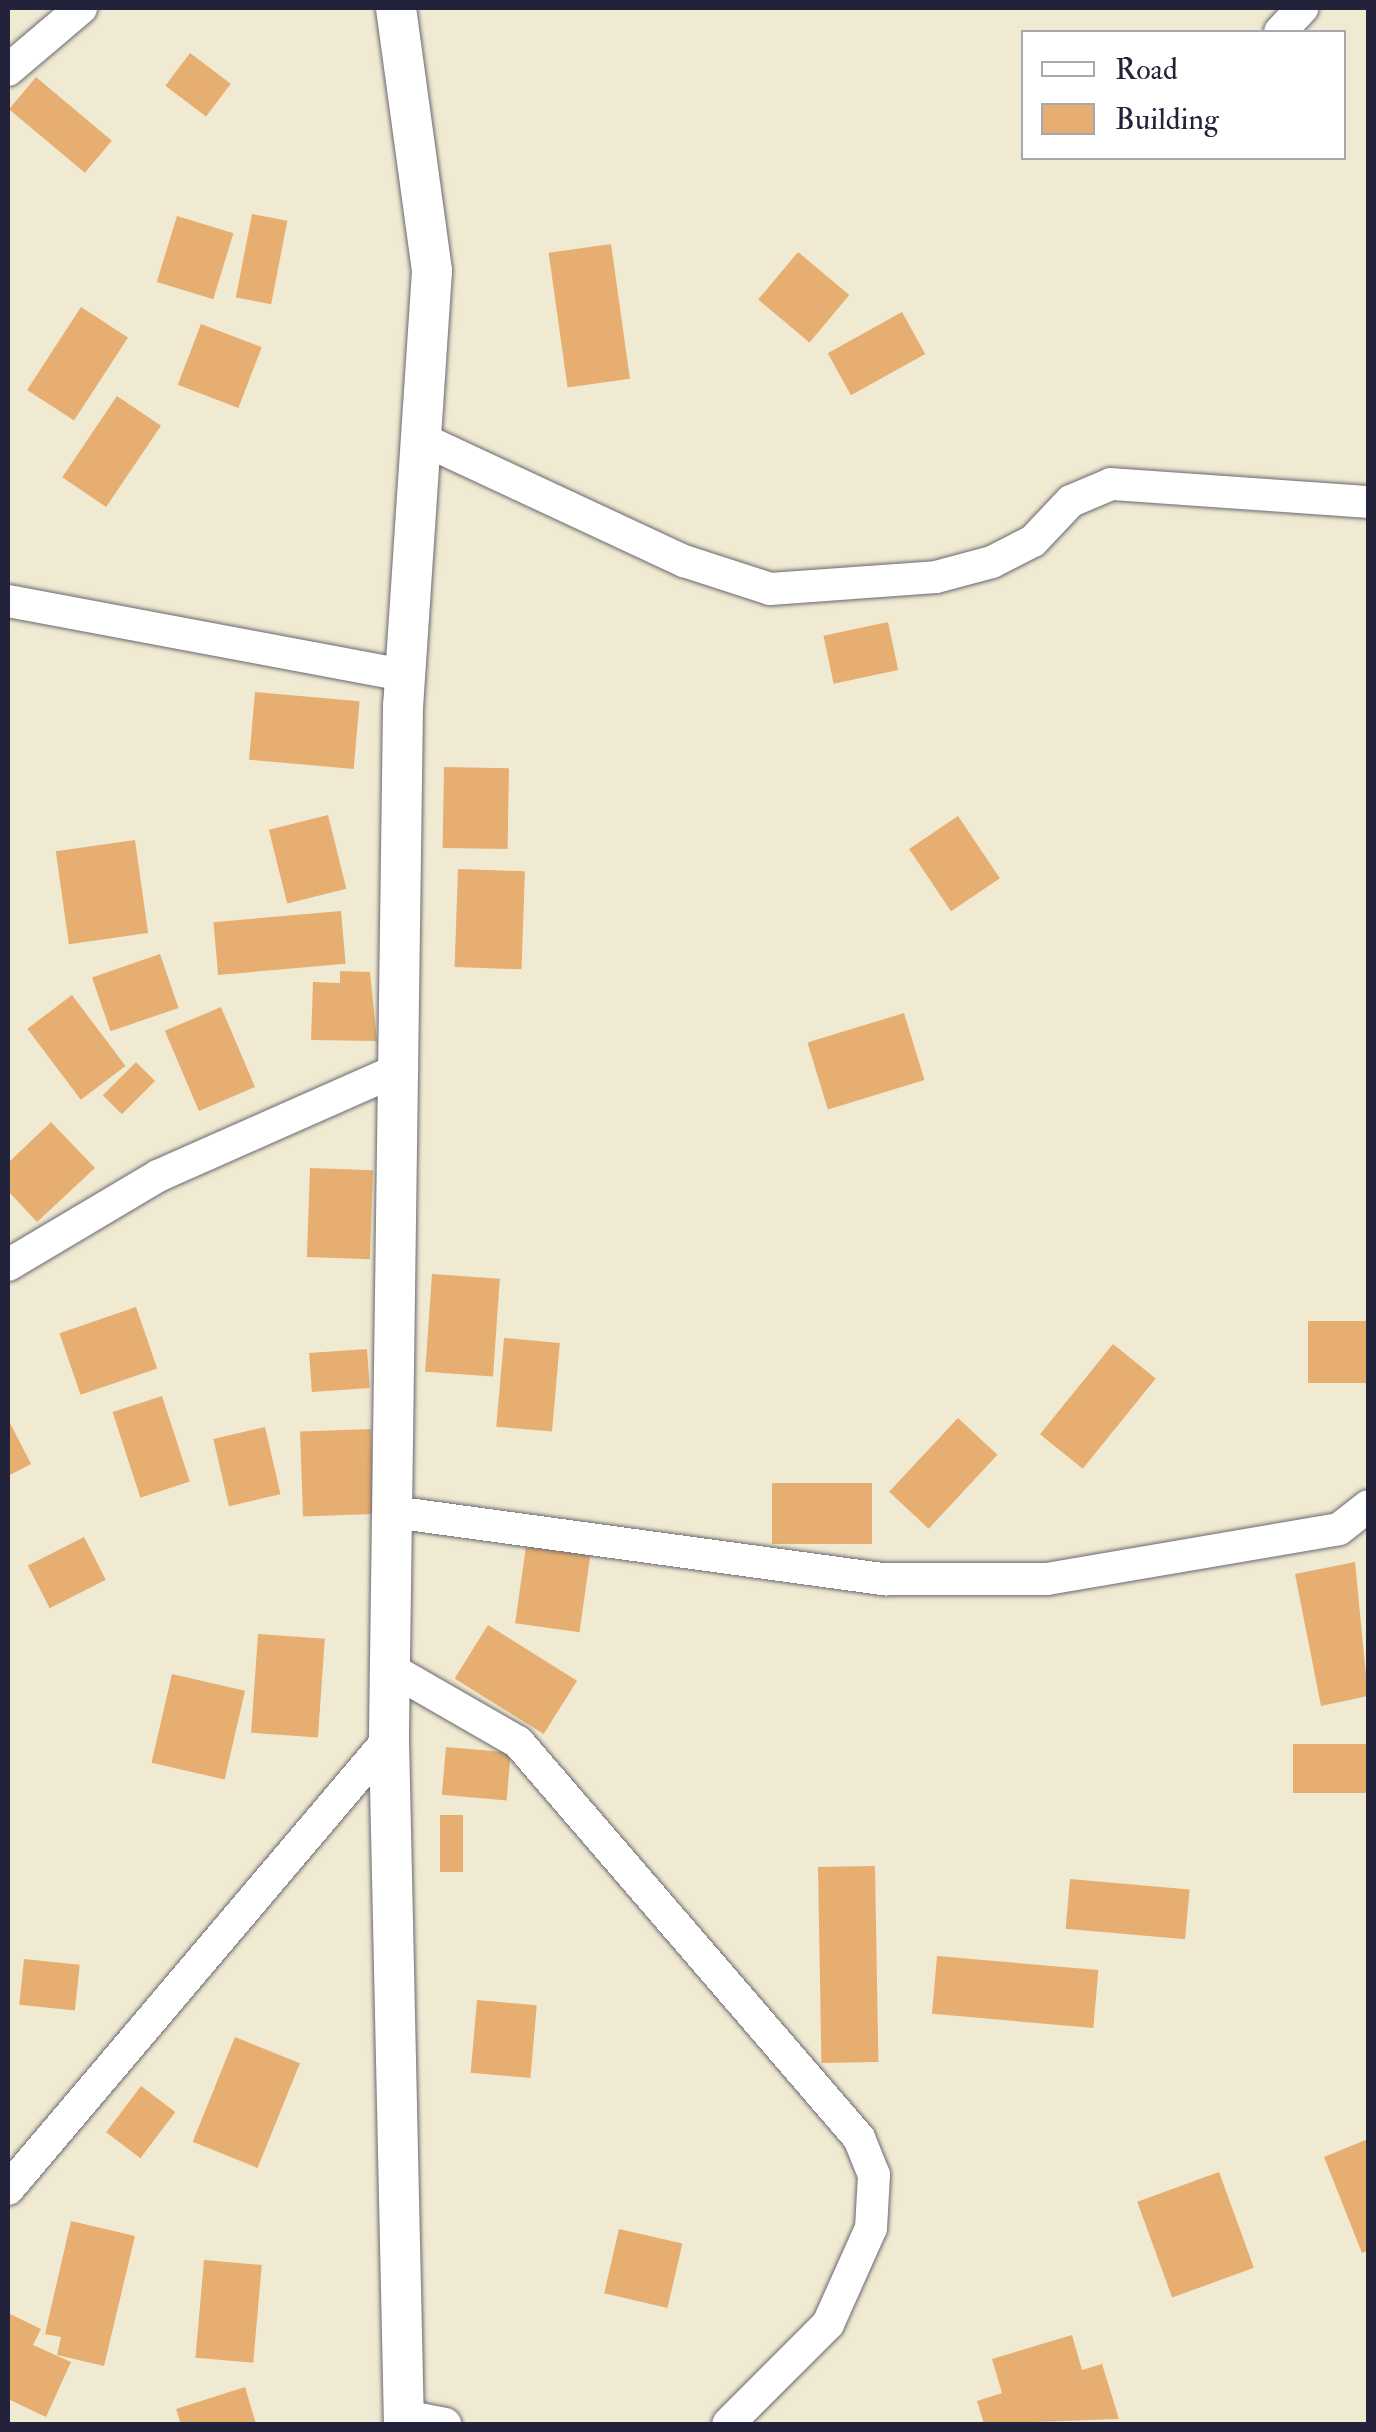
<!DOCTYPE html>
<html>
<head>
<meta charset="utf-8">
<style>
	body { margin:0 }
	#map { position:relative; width:1376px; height:2432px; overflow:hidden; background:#f1ead2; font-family:"IM FELL Double Pica",serif }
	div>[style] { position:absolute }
	.building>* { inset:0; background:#e6af71; transform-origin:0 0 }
	.roads { filter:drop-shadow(0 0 2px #6a6870) drop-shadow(0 0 2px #6a6870) }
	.minor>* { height:32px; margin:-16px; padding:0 16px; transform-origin:16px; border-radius:16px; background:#fff }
	.tertiary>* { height:40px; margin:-20px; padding:0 20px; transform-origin:20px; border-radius:20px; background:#fff }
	span { translate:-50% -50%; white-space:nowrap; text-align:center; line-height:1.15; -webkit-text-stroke:10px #fff; paint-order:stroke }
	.frame { position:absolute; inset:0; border:10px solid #22223b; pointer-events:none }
	.legend { position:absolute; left:1021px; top:30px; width:325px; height:130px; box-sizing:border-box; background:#fff; border:2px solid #a7a7b1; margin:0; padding:12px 18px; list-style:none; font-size:30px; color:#22223b }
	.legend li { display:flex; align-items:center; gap:20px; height:50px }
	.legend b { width:50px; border:2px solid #a7a7b1 }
</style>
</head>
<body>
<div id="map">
	<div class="building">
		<div style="left:190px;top:53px;width:51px;height:41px;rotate:37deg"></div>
		<div style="left:36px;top:77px;width:99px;height:42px;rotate:40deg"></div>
		<div style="left:252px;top:214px;width:36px;height:85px;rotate:11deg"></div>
		<div style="left:177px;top:216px;width:59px;height:69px;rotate:17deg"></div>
		<div style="left:611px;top:244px;width:136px;height:63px;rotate:82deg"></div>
		<div style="left:798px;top:252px;width:67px;height:62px;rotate:40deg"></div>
		<div style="left:81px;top:307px;width:56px;height:99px;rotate:33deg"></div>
		<div style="left:902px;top:312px;width:48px;height:85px;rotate:61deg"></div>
		<div style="left:201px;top:324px;width:65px;height:65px;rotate:21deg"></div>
		<div style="left:117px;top:396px;width:53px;height:98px;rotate:34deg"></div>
		<div style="left:888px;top:622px;width:49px;height:66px;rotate:78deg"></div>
		<div style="left:255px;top:692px;width:105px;height:68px;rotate:5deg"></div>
		<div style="left:444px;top:767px;width:65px;height:81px;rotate:1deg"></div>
		<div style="left:328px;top:815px;width:76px;height:61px;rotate:76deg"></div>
		<div style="left:958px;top:816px;width:75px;height:59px;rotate:56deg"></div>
		<div style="left:135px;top:840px;width:94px;height:80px;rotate:82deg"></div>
		<div style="left:458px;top:869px;width:67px;height:98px;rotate:2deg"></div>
		<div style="left:341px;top:911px;width:53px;height:128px;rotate:85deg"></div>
		<div style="left:160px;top:954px;width:57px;height:72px;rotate:71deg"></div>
		<div style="clip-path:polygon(340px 971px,370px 972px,377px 1041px,311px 1040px,313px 982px,340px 983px)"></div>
		<div style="left:72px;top:995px;width:89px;height:56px;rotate:53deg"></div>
		<div style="left:221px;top:1007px;width:87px;height:61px;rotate:67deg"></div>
		<div style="left:904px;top:1013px;width:70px;height:101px;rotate:73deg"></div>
		<div style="left:136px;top:1062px;width:27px;height:47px;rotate:45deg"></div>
		<div style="clip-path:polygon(51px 1122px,95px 1168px,37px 1222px,8px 1191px,8px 1163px)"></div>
		<div style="left:310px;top:1168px;width:63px;height:89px;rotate:2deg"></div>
		<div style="left:432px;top:1274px;width:68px;height:98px;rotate:4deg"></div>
		<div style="left:136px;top:1307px;width:65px;height:81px;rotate:71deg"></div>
		<div style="left:1368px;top:1321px;width:62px;height:60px;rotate:90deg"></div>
		<div style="left:504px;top:1338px;width:56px;height:89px;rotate:5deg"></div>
		<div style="left:1113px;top:1344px;width:55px;height:116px;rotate:39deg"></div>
		<div style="left:367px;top:1349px;width:39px;height:58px;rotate:86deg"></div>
		<div style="left:162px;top:1396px;width:90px;height:52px;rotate:72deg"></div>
		<div style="left:958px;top:1418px;width:54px;height:101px;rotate:43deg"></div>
		<div style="clip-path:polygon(8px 1419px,31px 1464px,8px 1476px)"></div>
		<div style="left:265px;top:1427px;width:69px;height:53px;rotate:77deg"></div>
		<div style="left:371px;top:1429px;width:85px;height:71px;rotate:88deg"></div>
		<div style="left:872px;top:1483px;width:61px;height:100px;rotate:90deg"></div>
		<div style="left:84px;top:1537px;width:48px;height:63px;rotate:63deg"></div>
		<div style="left:526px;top:1546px;width:65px;height:78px;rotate:8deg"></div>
		<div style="clip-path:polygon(1355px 1562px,1368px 1696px,1321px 1706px,1295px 1574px)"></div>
		<div style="left:488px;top:1625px;width:105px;height:63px;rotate:32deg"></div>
		<div style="left:258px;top:1634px;width:67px;height:99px;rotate:4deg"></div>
		<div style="left:172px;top:1674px;width:75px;height:91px;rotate:13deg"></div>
		<div style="left:1293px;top:1744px;width:75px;height:49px"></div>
		<div style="left:446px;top:1747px;width:65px;height:48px;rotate:5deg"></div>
		<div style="left:440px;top:1815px;width:23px;height:57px"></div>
		<div style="left:875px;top:1866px;width:196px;height:57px;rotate:89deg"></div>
		<div style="left:1070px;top:1879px;width:120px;height:50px;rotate:5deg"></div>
		<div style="left:937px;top:1956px;width:162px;height:58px;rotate:5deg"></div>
		<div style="left:24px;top:1959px;width:56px;height:46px;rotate:6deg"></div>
		<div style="left:477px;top:2000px;width:60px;height:73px;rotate:5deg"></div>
		<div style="left:235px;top:2037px;width:70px;height:113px;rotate:22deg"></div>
		<div style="left:141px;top:2086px;width:43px;height:58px;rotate:37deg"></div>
		<div style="clip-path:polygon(1368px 2139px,1368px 2251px,1362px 2253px,1324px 2157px)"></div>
		<div style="left:1219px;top:2172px;width:102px;height:87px;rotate:70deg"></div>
		<div style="clip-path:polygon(71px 2221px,135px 2236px,104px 2366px,57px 2355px,61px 2337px,45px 2334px)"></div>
		<div style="left:619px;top:2229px;width:65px;height:66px;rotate:13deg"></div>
		<div style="left:204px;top:2260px;width:58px;height:98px;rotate:5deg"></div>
		<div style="clip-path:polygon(8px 2313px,41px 2329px,33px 2345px,71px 2362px,46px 2417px,8px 2399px)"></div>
		<div style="clip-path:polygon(1072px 2335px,1082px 2370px,1102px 2364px,1119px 2419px,984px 2424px,977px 2401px,1002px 2393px,992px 2359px)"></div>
		<div style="clip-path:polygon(245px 2387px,256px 2424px,181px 2424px,176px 2409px)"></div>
	</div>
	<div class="roads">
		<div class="minor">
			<div style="left:1280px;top:32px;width:33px;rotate:-47deg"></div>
			<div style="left:8px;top:70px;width:96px;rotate:-40.3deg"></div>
			<div style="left:424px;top:440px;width:287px;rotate:25deg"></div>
			<div style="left:684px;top:561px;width:90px;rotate:18deg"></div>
			<div style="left:770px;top:589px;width:166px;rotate:-4.1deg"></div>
			<div style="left:936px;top:577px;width:58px;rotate:-15deg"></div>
			<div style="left:992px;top:562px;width:46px;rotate:-27.1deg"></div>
			<div style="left:1033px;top:541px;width:55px;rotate:-46.5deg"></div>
			<div style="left:1071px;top:501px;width:43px;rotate:-23deg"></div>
			<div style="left:1111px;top:484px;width:258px;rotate:4deg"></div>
			<div style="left:8px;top:601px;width:404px;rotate:10.6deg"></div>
			<div style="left:8px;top:1265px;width:174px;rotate:-30.7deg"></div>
			<div style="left:158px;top:1176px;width:267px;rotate:-23.9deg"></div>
			<div style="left:393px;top:1512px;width:497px;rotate:7.8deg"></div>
			<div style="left:885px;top:1579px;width:162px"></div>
			<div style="left:1047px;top:1579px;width:296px;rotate:-9.7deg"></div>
			<div style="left:1339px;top:1529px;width:37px;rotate:-38deg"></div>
			<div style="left:391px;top:1669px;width:146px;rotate:29.9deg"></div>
			<div style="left:518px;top:1742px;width:523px;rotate:49.27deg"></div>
			<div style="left:859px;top:2138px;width:40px;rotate:68deg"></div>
			<div style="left:874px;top:2175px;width:53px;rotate:93.2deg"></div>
			<div style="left:871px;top:2228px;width:105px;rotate:114.1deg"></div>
			<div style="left:828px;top:2324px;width:141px;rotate:135deg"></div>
			<div style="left:8px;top:2189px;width:590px;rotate:-49.75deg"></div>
			<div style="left:404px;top:2416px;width:42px;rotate:11deg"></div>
		</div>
		<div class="tertiary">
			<div style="left:396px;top:8px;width:265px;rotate:82.2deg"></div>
			<div style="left:432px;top:271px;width:436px;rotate:93.8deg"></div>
			<div style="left:403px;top:706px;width:1033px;rotate:90.78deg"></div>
			<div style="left:389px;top:1739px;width:685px;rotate:88.75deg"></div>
		</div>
	</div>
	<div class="frame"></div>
	<ul class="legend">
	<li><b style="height:12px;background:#fff"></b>Road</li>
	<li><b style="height:28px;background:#e6af71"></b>Building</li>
	</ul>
</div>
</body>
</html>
